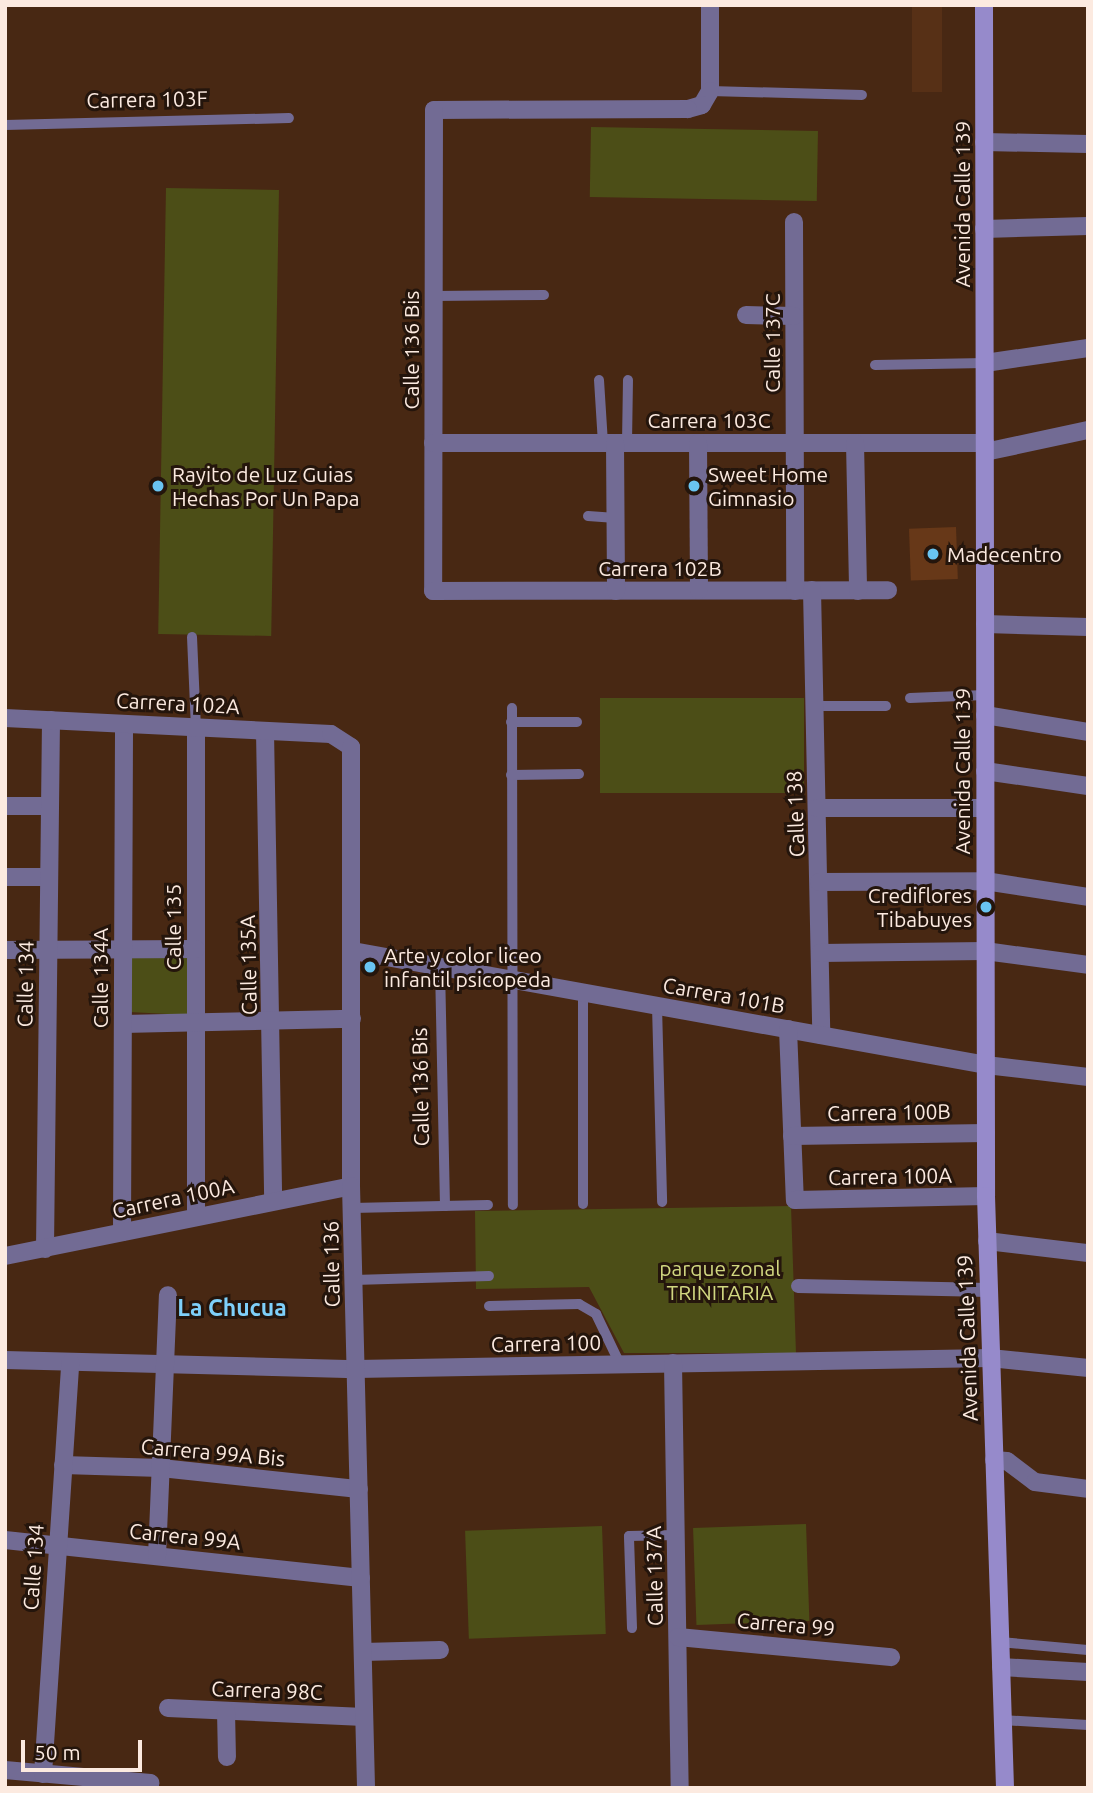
<!DOCTYPE html>
<html>
<head>
<meta charset="utf-8">
<style>
	body { margin:0 }
	#map { position:relative; width:1093px; height:1793px; overflow:hidden; background:#482813; font-family:Ubuntu,sans-serif }
	div>[style] { position:absolute }
	.built>* { inset:0; background:#573016; transform-origin:0 0 }
	.green>* { inset:0; background:#4c4e17; transform-origin:0 0 }
	.building>* { inset:0; background:#673818; transform-origin:0 0 }
	.service>* { height:10px; margin:-5px; padding:0 5px; transform-origin:5px; border-radius:5px; background:#726b94 }
	.pedestrian>* { height:14px; margin:-7px; padding:0 7px; transform-origin:7px; border-radius:7px; background:#726b94 }
	.minor>* { height:18px; margin:-9px; padding:0 9px; transform-origin:9px; border-radius:9px; background:#726b94 }
	.tertiary>* { height:18px; margin:-9px; padding:0 9px; transform-origin:9px; border-radius:9px; background:#726b94 }
	.secondary>* { height:18px; margin:-9px; padding:0 9px; transform-origin:9px; border-radius:9px; background:#968acb }
	.dots>* { width:19px; height:19px; translate:-50% -50%; box-sizing:border-box; border:4px solid #24150c; border-radius:50% }
	span { translate:-50% -50%; white-space:nowrap; text-align:center; line-height:1.15; -webkit-text-stroke:6px #24150c; paint-order:stroke }
	.street-label { font-size:21px; color:#fceae0 }
	.poi-label { font-size:21px; color:#fceae0 }
	.left { translate:0 -50%; text-align:left }
	.right { translate:-100% -50%; text-align:right }
	.park-label { font-size:21px; color:#d1d780 }
	.neighbourhood-label { font-size:23px; color:#7ed0fa; font-weight:700 }
	.frame { position:absolute; inset:0; border:7px solid #fceae0; pointer-events:none }
	.scale { position:absolute; left:21px; top:1740px; width:121px; height:32px; box-sizing:border-box; border:4px solid #fceae0; border-top:0; padding-left:9px; font-size:21px; line-height:24px; white-space:nowrap; color:#fceae0; -webkit-text-stroke:5px #24150c; paint-order:stroke }
</style>
</head>
<body>
<div id="map">
	<div class="built">
		<div style="left:912px;top:5px;width:30px;height:87px"></div>
	</div>
	<div class="green">
		<div style="left:591px;top:127px;width:227px;height:70px;rotate:1deg"></div>
		<div style="left:166px;top:188px;width:113px;height:446px;rotate:1deg"></div>
		<div style="left:600px;top:698px;width:204px;height:95px"></div>
		<div style="left:190px;top:956px;width:59px;height:58px;rotate:93deg"></div>
		<div style="clip-path:polygon(791px 1206px,796px 1353px,624px 1353px,589px 1287px,476px 1289px,475px 1211px)"></div>
		<div style="left:806px;top:1524px;width:97px;height:113px;rotate:88deg"></div>
		<div style="left:602px;top:1526px;width:108px;height:137px;rotate:88deg"></div>
	</div>
	<div class="building">
		<div style="left:956px;top:527px;width:52px;height:47px;rotate:88deg"></div>
	</div>
	<div class="service">
		<div style="left:710px;top:91px;width:152px;rotate:1.5deg"></div>
		<div style="left:5px;top:125px;width:284px;rotate:-1.4deg"></div>
		<div style="left:434px;top:296px;width:110px;rotate:-0.5deg"></div>
		<div style="left:875px;top:365px;width:110px;rotate:-1deg"></div>
		<div style="left:599px;top:380px;width:63px;rotate:86.4deg"></div>
		<div style="left:627px;top:443px;width:63px;rotate:-89.1deg"></div>
		<div style="left:588px;top:516px;width:28px;rotate:4deg"></div>
		<div style="left:192px;top:637px;width:90px;rotate:87.5deg"></div>
		<div style="left:910px;top:698px;width:75px;rotate:-2.3deg"></div>
		<div style="left:815px;top:706px;width:71px"></div>
		<div style="left:512px;top:708px;width:497px;rotate:89.9deg"></div>
		<div style="left:511px;top:722px;width:66px"></div>
		<div style="left:511px;top:775px;width:68px;rotate:-0.8deg"></div>
		<div style="left:440px;top:967px;width:239px;rotate:88.8deg"></div>
		<div style="left:583px;top:993px;width:211px;rotate:90deg"></div>
		<div style="left:657px;top:1006px;width:196px;rotate:88.5deg"></div>
		<div style="left:352px;top:1208px;width:136px;rotate:-1.3deg"></div>
		<div style="left:354px;top:1280px;width:135px;rotate:-1.7deg"></div>
		<div style="left:489px;top:1306px;width:90px;rotate:-1.3deg"></div>
		<div style="left:579px;top:1304px;width:20px;rotate:30deg"></div>
		<div style="left:596px;top:1314px;width:55px;rotate:64.4deg"></div>
		<div style="left:632px;top:1628px;width:92px;rotate:-91.9deg"></div>
		<div style="left:629px;top:1536px;width:47px;rotate:-1.2deg"></div>
		<div style="left:1000px;top:1642px;width:88px;rotate:5.2deg"></div>
		<div style="left:1002px;top:1720px;width:86px;rotate:3.3deg"></div>
	</div>
	<div class="pedestrian">
		<div style="left:798px;top:1286px;width:191px;rotate:1.2deg"></div>
	</div>
	<div class="minor">
		<div style="left:710px;top:5px;width:86px;rotate:90deg"></div>
		<div style="left:710px;top:91px;width:16px;rotate:120deg"></div>
		<div style="left:702px;top:105px;width:15px;rotate:164deg"></div>
		<div style="left:688px;top:109px;width:254px;rotate:179.8deg"></div>
		<div style="left:434px;top:110px;width:481px;rotate:90.1deg"></div>
		<div style="left:433px;top:591px;width:455px;rotate:-0.1deg"></div>
		<div style="left:984px;top:142px;width:104px;rotate:1.1deg"></div>
		<div style="left:794px;top:222px;width:369px;rotate:89.8deg"></div>
		<div style="left:984px;top:229px;width:104px;rotate:-1.7deg"></div>
		<div style="left:746px;top:315px;width:48px;rotate:1.2deg"></div>
		<div style="left:985px;top:363px;width:104px;rotate:-8.3deg"></div>
		<div style="left:433px;top:443px;width:552px"></div>
		<div style="left:615px;top:443px;width:148px;rotate:89.6deg"></div>
		<div style="left:698px;top:443px;width:147px;rotate:89.6deg"></div>
		<div style="left:855px;top:443px;width:148px;rotate:88.8deg"></div>
		<div style="left:985px;top:452px;width:105px;rotate:-12.1deg"></div>
		<div style="left:812px;top:590px;width:445px;rotate:88.8deg"></div>
		<div style="left:985px;top:624px;width:103px;rotate:1.7deg"></div>
		<div style="left:985px;top:715px;width:104px;rotate:9.4deg"></div>
		<div style="left:196px;top:727px;width:489px;rotate:90deg"></div>
		<div style="left:265px;top:731px;width:468px;rotate:89deg"></div>
		<div style="left:985px;top:771px;width:104px;rotate:8.3deg"></div>
		<div style="left:5px;top:806px;width:45px"></div>
		<div style="left:817px;top:808px;width:168px"></div>
		<div style="left:5px;top:877px;width:44px"></div>
		<div style="left:819px;top:882px;width:166px;rotate:-0.3deg"></div>
		<div style="left:985px;top:881px;width:104px;rotate:8.8deg"></div>
		<div style="left:5px;top:950px;width:191px;rotate:-0.3deg"></div>
		<div style="left:353px;top:951px;width:643px;rotate:10.21deg"></div>
		<div style="left:986px;top:1065px;width:103px;rotate:6.7deg"></div>
		<div style="left:820px;top:953px;width:165px;rotate:-0.7deg"></div>
		<div style="left:985px;top:951px;width:104px;rotate:7.7deg"></div>
		<div style="left:123px;top:1024px;width:229px;rotate:-1.3deg"></div>
		<div style="left:788px;top:1029px;width:171px;rotate:87.7deg"></div>
		<div style="left:795px;top:1200px;width:191px;rotate:-1.2deg"></div>
		<div style="left:792px;top:1136px;width:194px;rotate:-0.9deg"></div>
		<div style="left:122px;top:1232px;width:508px;rotate:-89.77deg"></div>
		<div style="left:987px;top:1241px;width:102px;rotate:6.8deg"></div>
		<div style="left:45px;top:1249px;width:529px;rotate:-89.35deg"></div>
		<div style="left:5px;top:1256px;width:353px;rotate:-11.4deg"></div>
		<div style="left:5px;top:1360px;width:351px;rotate:1.5deg"></div>
		<div style="left:356px;top:1369px;width:634px;rotate:-0.99deg"></div>
		<div style="left:990px;top:1358px;width:99px;rotate:5.8deg"></div>
		<div style="left:673px;top:1363px;width:425px;rotate:89.1deg"></div>
		<div style="left:994px;top:1460px;width:13px;rotate:4deg"></div>
		<div style="left:1007px;top:1461px;width:35px;rotate:37deg"></div>
		<div style="left:1035px;top:1482px;width:53px;rotate:7.5deg"></div>
		<div style="left:63px;top:1465px;width:98px;rotate:1.8deg"></div>
		<div style="left:161px;top:1468px;width:199px;rotate:6.1deg"></div>
		<div style="left:5px;top:1540px;width:358px;rotate:6.1deg"></div>
		<div style="left:157px;top:1556px;width:261px;rotate:-87.6deg"></div>
		<div style="left:678px;top:1637px;width:214px;rotate:5.4deg"></div>
		<div style="left:363px;top:1652px;width:77px;rotate:-1.5deg"></div>
		<div style="left:1001px;top:1667px;width:87px;rotate:3.3deg"></div>
		<div style="left:168px;top:1708px;width:196px;rotate:2.6deg"></div>
		<div style="left:226px;top:1711px;width:46px;rotate:88.8deg"></div>
		<div style="left:5px;top:1770px;width:146px;rotate:5.1deg"></div>
		<div style="left:150px;top:1783px;width:5px;rotate:90deg"></div>
		<div style="left:43px;top:1774px;width:412px;rotate:-86.2deg"></div>
	</div>
	<div class="tertiary">
		<div style="left:5px;top:718px;width:326px;rotate:2.8deg"></div>
		<div style="left:331px;top:734px;width:24px;rotate:33deg"></div>
		<div style="left:351px;top:747px;width:439px;rotate:90deg"></div>
		<div style="left:351px;top:1186px;width:602px;rotate:88.57deg"></div>
	</div>
	<div class="secondary">
		<div style="left:984px;top:5px;width:1191px;rotate:89.9deg"></div>
		<div style="left:986px;top:1196px;width:592px;rotate:88.16deg"></div>
	</div>
	<div class="dots">
		<div style="left:158px;top:486px;background:#69c4f1"></div>
		<div style="left:694px;top:486px;background:#69c4f1"></div>
		<div style="left:933px;top:554px;background:#69c4f1"></div>
		<div style="left:986px;top:907px;background:#69c4f1"></div>
		<div style="left:370px;top:967px;background:#69c4f1"></div>
	</div>
	<div class="street-label">
		<span style="left:147px;top:99px;rotate:-1deg">Carrera 103F</span>
		<span style="left:962px;top:204px;rotate:-90deg">Avenida Calle 139</span>
		<span style="left:772px;top:343px;rotate:-90deg">Calle 137C</span>
		<span style="left:411px;top:350px;rotate:-90deg">Calle 136 Bis</span>
		<span style="left:709px;top:420px">Carrera 103C</span>
		<span style="left:660px;top:568px">Carrera 102B</span>
		<span style="left:178px;top:703px;rotate:3deg">Carrera 102A</span>
		<span style="left:962px;top:771px;rotate:-90deg">Avenida Calle 139</span>
		<span style="left:795px;top:814px;rotate:-92deg">Calle 138</span>
		<span style="left:173px;top:927px;rotate:-90deg">Calle 135</span>
		<span style="left:248px;top:965px;rotate:-91deg">Calle 135A</span>
		<span style="left:100px;top:978px;rotate:-90deg">Calle 134A</span>
		<span style="left:25px;top:984px;rotate:-89deg">Calle 134</span>
		<span style="left:724px;top:995px;rotate:10deg">Carrera 101B</span>
		<span style="left:420px;top:1087px;rotate:-91deg">Calle 136 Bis</span>
		<span style="left:889px;top:1112px;rotate:-1deg">Carrera 100B</span>
		<span style="left:890px;top:1176px;rotate:-1deg">Carrera 100A</span>
		<span style="left:173px;top:1198px;rotate:-12deg">Carrera 100A</span>
		<span style="left:331px;top:1264px;rotate:-91deg">Calle 136</span>
		<span style="left:967px;top:1338px;rotate:-92deg">Avenida Calle 139</span>
		<span style="left:546px;top:1343px;rotate:-1deg">Carrera 100</span>
		<span style="left:213px;top:1452px;rotate:5deg">Carrera 99A Bis</span>
		<span style="left:185px;top:1536px;rotate:6deg">Carrera 99A</span>
		<span style="left:33px;top:1567px;rotate:-86deg">Calle 134</span>
		<span style="left:654px;top:1576px;rotate:-91deg">Calle 137A</span>
		<span style="left:786px;top:1624px;rotate:5deg">Carrera 99</span>
		<span style="left:267px;top:1690px;rotate:2deg">Carrera 98C</span>
	</div>
	<div class="poi-label">
		<span class="left" style="left:172px;top:486px">Rayito de Luz Guias<br>Hechas Por Un Papa</span>
		<span class="left" style="left:708px;top:486px">Sweet Home<br>Gimnasio</span>
		<span class="left" style="left:947px;top:554px">Madecentro</span>
		<span class="right" style="left:972px;top:907px">Crediflores<br>Tibabuyes</span>
		<span class="left" style="left:384px;top:967px">Arte y color liceo<br>infantil psicopeda</span>
	</div>
	<div class="park-label">
		<span style="left:720px;top:1280px">parque zonal<br>TRINITARIA</span>
	</div>
	<div class="neighbourhood-label">
		<span style="left:232px;top:1308px">La Chucua</span>
	</div>
	<div class="frame"></div>
	<div class="scale">50 m</div>
</div>
</body>
</html>
